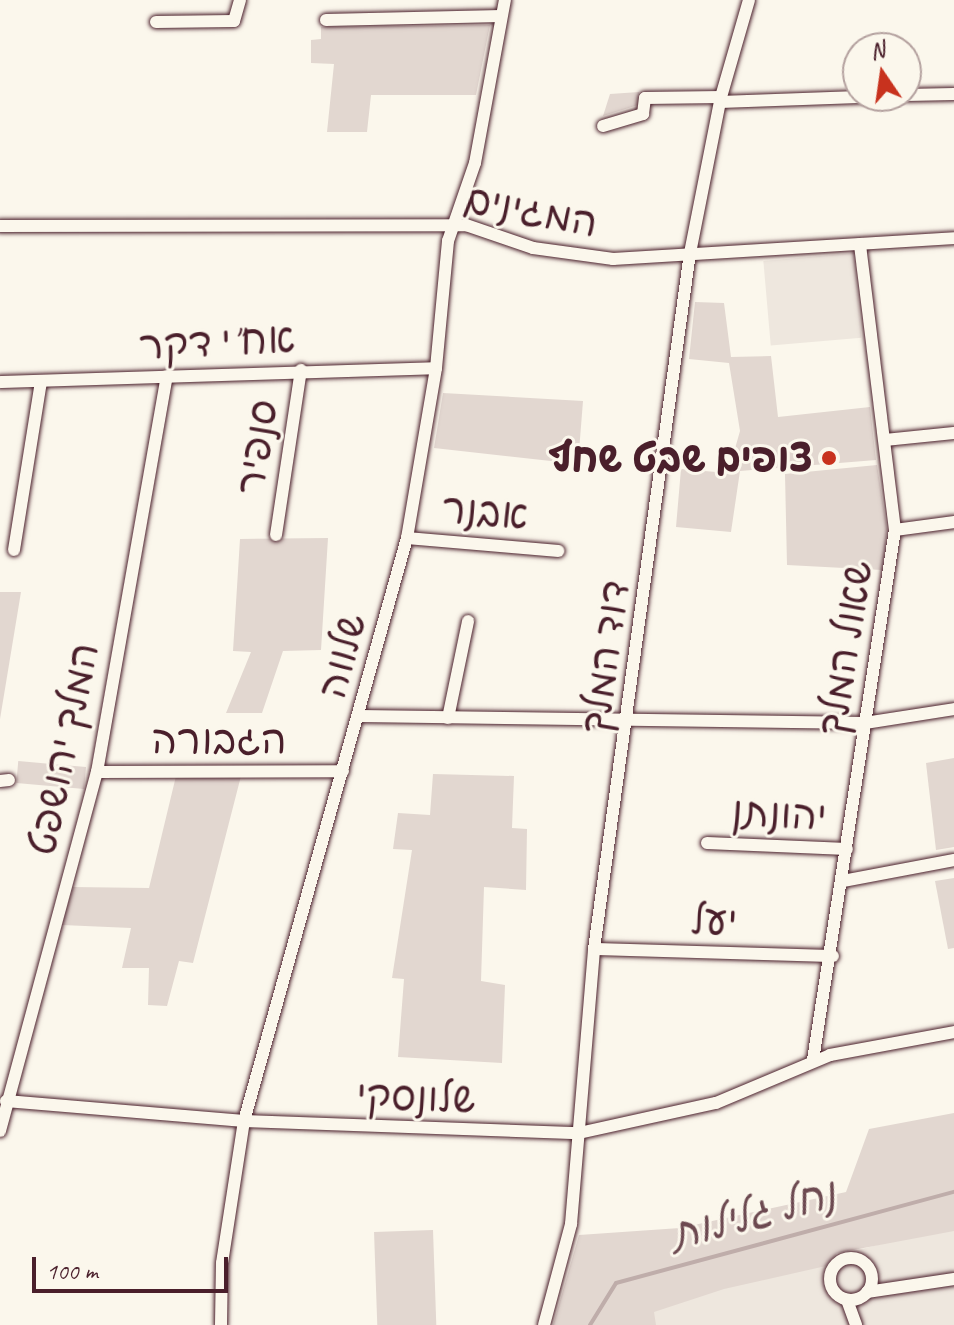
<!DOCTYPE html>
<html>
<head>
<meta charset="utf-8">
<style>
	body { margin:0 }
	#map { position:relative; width:954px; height:1325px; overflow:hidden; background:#fbf7ec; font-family:Caveat,"Playpen Sans Hebrew",sans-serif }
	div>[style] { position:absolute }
	.built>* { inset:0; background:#eee7de; transform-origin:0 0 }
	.green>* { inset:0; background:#e2d7d0; transform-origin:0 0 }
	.stream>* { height:4px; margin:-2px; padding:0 2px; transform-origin:2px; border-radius:2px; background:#bfadaa }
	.roads { filter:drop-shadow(0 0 2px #4a1f2b) drop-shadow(0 0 2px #4a1f2b) }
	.minor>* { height:12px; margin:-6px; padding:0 6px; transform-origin:6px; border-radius:6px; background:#fbf7ec }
	.minor>.ring { margin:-6px; padding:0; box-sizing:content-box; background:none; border:12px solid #fbf7ec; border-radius:50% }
	.dots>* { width:22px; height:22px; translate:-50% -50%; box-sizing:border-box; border:4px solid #fbf7ec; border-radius:50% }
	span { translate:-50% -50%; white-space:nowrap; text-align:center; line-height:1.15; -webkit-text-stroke:6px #fbf7ec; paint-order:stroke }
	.street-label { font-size:40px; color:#4a1f2b }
	.poi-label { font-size:40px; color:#4a1f2b; font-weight:700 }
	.right { translate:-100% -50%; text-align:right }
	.water-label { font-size:42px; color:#6d4a51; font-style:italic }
	.north { position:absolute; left:842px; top:32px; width:80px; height:80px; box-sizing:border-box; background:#fbf7ec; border:2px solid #b4a19f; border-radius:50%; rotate:347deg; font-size:22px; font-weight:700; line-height:32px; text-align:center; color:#4a1f2b }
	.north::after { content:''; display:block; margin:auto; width:28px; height:36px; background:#c8321e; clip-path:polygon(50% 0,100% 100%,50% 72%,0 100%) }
	.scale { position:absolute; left:32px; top:1257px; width:196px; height:36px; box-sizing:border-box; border:4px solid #4a1f2b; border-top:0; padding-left:10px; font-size:24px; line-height:28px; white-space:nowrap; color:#4a1f2b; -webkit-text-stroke:6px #fbf7ec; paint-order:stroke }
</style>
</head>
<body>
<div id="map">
	<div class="built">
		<div style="left:854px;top:253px;width:85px;height:91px;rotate:85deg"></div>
		<div style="clip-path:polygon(954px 1226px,954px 1325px,606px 1325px,728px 1282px)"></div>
	</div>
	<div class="green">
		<div style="clip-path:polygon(490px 25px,476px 95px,371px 95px,367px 132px,327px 132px,334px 64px,311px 63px,311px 40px,321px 39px,321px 27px)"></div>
		<div style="clip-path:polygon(639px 92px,638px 105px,603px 116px,610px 94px)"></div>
		<div style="clip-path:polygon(695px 302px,724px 303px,731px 357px,771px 356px,778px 417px,870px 407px,876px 460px,740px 471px,731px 532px,676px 527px,681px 469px,728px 473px,740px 431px,729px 363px,689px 359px)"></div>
		<div style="clip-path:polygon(443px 393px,583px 401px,578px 464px,434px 448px)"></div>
		<div style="clip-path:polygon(877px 465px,887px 529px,882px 570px,787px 565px,785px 474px)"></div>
		<div style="clip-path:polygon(328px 538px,321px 650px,283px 651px,262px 713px,226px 713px,251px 652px,233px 651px,240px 539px)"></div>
		<div style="clip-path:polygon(0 592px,21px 592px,0 719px)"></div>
		<div style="clip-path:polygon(954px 758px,954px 847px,936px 850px,926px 763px)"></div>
		<div style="left:86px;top:767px;width:22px;height:68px;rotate:95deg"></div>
		<div style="clip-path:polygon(433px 774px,514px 776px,512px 828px,527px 829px,526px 890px,484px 887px,481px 981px,505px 985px,502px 1063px,398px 1057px,404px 979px,392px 978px,412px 850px,393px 849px,398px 813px,430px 815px)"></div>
		<div style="clip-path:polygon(176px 776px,241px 776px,193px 963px,179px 961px,167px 1006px,148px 1005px,149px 968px,122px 968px,131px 928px,62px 925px,73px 887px,149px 888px)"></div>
		<div style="clip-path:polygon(954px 878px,954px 948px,948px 949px,935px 881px)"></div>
		<div style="clip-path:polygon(954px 1113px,954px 1231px,837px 1253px,826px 1266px,724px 1289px,654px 1312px,656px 1325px,553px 1325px,579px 1235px,680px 1228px,846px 1192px,869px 1129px)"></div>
		<div style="left:433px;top:1230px;width:95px;height:59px;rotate:88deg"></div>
	</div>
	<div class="stream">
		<div style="left:590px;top:1325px;width:49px;rotate:-58.2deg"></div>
		<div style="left:616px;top:1283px;width:350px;rotate:-15.1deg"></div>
	</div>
	<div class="roads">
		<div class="minor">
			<div style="left:326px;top:20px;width:175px;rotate:-1.3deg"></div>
			<div style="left:156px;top:22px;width:78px;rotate:-0.7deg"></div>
			<div style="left:234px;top:21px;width:22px;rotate:-74deg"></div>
			<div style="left:906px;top:95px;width:48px;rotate:-1.2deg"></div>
			<div style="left:720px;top:102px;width:166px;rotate:-2.1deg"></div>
			<div style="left:603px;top:126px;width:42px;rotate:-16.7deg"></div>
			<div style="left:643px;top:114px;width:16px;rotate:-83deg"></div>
			<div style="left:645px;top:98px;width:76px;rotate:-0.8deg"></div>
			<div style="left:0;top:226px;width:466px;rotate:-0.1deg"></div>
			<div style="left:466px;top:225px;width:71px;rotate:18.9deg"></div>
			<div style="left:533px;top:248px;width:81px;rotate:7.8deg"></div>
			<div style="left:613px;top:259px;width:342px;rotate:-3.5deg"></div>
			<div style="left:0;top:382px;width:436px;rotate:-1.8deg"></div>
			<div style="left:885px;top:440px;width:69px;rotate:-5.8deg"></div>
			<div style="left:895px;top:530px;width:60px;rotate:-7.7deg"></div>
			<div style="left:276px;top:535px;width:167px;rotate:-81.4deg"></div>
			<div style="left:407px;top:538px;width:152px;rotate:4.9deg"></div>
			<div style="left:14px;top:550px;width:170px;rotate:-80.9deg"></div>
			<div style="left:360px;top:716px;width:505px;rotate:0.79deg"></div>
			<div style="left:865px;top:723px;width:90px;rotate:-8.9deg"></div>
			<div style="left:448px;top:718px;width:99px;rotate:-78.3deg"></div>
			<div style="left:97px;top:772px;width:246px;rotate:-0.2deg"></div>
			<div style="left:0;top:781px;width:9px;rotate:-6deg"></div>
			<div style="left:707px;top:843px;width:140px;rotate:2.5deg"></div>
			<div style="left:843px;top:881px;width:113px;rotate:-10.7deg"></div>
			<div style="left:594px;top:949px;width:239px;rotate:1.7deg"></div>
			<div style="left:813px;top:1060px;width:536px;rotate:-81.21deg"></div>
			<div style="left:895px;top:530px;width:288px;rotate:-97deg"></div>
			<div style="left:6px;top:1101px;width:239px;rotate:4.8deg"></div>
			<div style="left:244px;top:1121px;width:335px;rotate:2.1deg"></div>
			<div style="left:579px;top:1133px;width:140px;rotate:-12.4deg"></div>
			<div style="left:716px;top:1103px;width:124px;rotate:-22.8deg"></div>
			<div style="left:830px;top:1055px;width:126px;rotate:-10.5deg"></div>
			<div style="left:0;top:1131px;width:372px;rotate:-74.9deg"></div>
			<div style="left:97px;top:772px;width:402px;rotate:-80deg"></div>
			<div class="ring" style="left:830px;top:1258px;width:30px;height:30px"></div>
			<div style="left:867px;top:1292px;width:88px;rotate:-8.5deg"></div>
			<div style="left:847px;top:1300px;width:27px;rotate:70deg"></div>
			<div style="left:221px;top:1325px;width:62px;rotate:-89.1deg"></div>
			<div style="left:222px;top:1263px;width:144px;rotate:-81.2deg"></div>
			<div style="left:244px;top:1121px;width:605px;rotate:-74.38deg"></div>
			<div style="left:407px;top:538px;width:172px;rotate:-80.3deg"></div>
			<div style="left:436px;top:368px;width:128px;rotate:-84.6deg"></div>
			<div style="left:448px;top:241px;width:83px;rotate:-70.9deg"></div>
			<div style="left:475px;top:163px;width:166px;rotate:-79.6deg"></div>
			<div style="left:544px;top:1325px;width:105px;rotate:-75deg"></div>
			<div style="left:571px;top:1224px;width:276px;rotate:-85.2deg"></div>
			<div style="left:594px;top:949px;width:703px;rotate:-82.15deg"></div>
			<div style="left:690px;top:253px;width:159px;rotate:-78.8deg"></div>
			<div style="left:721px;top:97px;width:101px;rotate:-73.9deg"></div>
		</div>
	</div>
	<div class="dots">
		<div style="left:829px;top:458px;background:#c8321e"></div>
	</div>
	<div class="street-label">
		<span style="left:531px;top:211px;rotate:11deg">המגינים</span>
		<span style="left:217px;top:342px;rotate:-3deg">אח"י דקר</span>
		<span style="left:257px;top:447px;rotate:-81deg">סנפיר</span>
		<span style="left:485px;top:512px;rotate:5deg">אבנר</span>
		<span style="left:845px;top:648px;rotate:-81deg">שאול המלך</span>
		<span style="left:342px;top:656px;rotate:-75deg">שלווה</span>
		<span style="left:605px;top:657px;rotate:-82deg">דוד המלך</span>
		<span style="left:219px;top:740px">הגבורה</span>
		<span style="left:63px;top:749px;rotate:-78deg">המלך יהושפט</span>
		<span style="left:779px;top:814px;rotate:3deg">יהונתן</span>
		<span style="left:714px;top:921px;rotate:2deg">יעל</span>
		<span style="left:416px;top:1097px;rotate:2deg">שלונסקי</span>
	</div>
	<div class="poi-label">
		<span class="right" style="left:813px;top:458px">צופים שבט שחף</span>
	</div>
	<div class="water-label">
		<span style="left:753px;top:1215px;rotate:-15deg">נחל גלילות</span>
	</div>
	<div class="north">N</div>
	<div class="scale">100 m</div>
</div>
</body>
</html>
